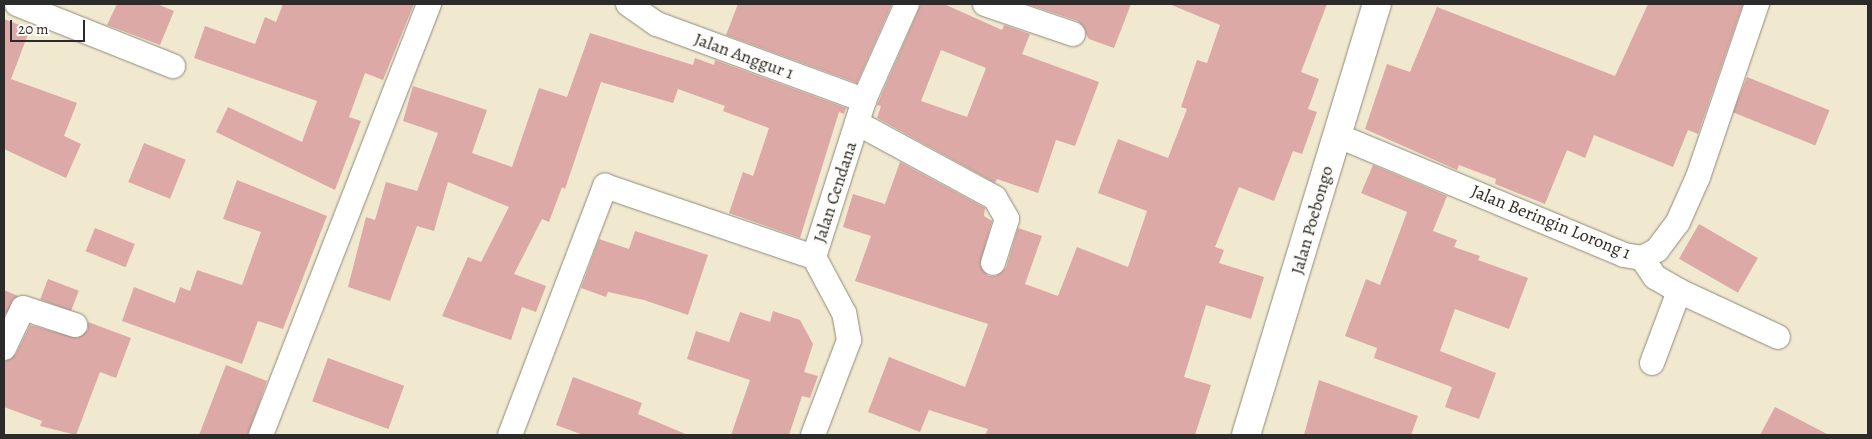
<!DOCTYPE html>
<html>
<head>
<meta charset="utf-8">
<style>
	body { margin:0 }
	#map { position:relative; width:1872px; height:439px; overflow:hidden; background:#f1e9cf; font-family:Alegreya,serif }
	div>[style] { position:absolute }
	.building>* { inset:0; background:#dca9a6; transform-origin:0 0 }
	.roads { filter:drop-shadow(0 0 1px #8e8a7d) drop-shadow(0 0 1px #8e8a7d) }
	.minor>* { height:24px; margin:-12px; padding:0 12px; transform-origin:12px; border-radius:12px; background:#fff }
	.major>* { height:28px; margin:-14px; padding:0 14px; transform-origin:14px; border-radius:14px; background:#fff }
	span { translate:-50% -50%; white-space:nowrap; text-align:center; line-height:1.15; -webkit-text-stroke:4px #fdfcf7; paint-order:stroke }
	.street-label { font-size:18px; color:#2b2b2b }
	.frame { position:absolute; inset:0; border:5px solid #2b2b2b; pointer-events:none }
	.scale { position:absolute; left:10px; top:20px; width:75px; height:22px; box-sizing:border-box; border:2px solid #2b2b2b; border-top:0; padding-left:6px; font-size:15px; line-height:18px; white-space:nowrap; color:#2b2b2b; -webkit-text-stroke:4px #fdfcf7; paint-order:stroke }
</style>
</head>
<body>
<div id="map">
	<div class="building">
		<div style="clip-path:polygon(117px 4px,157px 4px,174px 11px,160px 45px,107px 25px)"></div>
		<div style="clip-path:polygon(283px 4px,414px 4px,383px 80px,365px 73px,349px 117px,361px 121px,335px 190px,216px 132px,228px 107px,302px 142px,317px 101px,194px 58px,205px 26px,255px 44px,265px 17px,276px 22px)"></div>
		<div style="clip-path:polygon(738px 4px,892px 4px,857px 83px,726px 35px)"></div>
		<div style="clip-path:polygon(evenodd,921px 4px,944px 4px,1002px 30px,1004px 25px,1030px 34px,1022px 54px,1099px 82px,1075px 146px,1056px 140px,1038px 193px,997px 179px,995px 183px,877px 118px,881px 106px,877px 105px,921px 4px,941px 50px,986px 68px,967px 117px,921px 101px,941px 50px)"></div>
		<div style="clip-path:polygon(1027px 4px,1131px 4px,1114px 48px,1089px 39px,1078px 21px)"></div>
		<div style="clip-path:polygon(1169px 4px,1327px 4px,1301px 72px,1319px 79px,1308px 109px,1317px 112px,1302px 154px,1293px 151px,1274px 201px,1239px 187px,1215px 247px,1224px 250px,1219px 263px,1264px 277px,1251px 319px,1206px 305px,1184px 377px,1211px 385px,1195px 435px,985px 435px,988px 429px,929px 410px,920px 432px,868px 412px,889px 357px,965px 387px,988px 324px,855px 281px,871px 236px,843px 227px,853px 194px,885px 204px,900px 162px,985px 208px,984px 216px,992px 221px,980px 265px,988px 276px,996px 276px,1006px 268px,1018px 228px,1042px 236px,1025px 284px,1058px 296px,1077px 247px,1128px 267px,1147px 211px,1098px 193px,1118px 139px,1168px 158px,1187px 109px,1181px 107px,1197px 60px,1207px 63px,1220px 25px)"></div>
		<div style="clip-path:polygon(1648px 4px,1743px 4px,1698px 134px,1688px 130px,1673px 167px,1594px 135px,1585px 158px,1567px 150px,1545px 204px,1495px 184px,1496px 179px,1459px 165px,1457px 170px,1365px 129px,1387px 64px,1410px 72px,1437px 7px,1615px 76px)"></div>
		<div style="clip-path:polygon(4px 19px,30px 29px,11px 79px,77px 103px,64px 136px,81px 144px,66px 178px,4px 149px)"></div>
		<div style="clip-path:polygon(590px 33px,693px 65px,695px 58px,714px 65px,715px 60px,846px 108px,844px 114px,839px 112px,800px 238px,729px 213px,743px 172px,753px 176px,769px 128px,723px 111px,725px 106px,678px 89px,673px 103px,601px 82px,565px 189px,562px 187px,549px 222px,542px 219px,514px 274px,546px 286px,536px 312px,522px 307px,511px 340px,442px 316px,468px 257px,481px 262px,509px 207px,448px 182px,434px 231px,417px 226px,390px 301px,348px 287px,366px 217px,375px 220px,386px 182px,417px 191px,438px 133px,403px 121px,413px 86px,487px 110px,472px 153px,512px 167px,539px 88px,567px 97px)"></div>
		<div style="left:1747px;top:77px;width:89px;height:38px;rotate:22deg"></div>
		<div style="left:144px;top:143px;width:45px;height:42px;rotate:22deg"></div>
		<div style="clip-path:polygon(1373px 165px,1447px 196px,1433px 231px,1457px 240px,1454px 247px,1480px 256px,1478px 260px,1528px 278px,1509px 329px,1455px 309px,1440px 351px,1496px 373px,1479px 419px,1445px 407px,1452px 387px,1374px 358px,1377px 348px,1345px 336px,1366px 279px,1380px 285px,1407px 212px,1361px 193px)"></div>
		<div style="clip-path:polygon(237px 180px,327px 216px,283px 329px,258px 321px,242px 364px,122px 321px,134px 287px,175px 303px,180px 287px,190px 291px,197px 270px,242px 285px,261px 232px,223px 219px)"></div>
		<div style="left:1699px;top:224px;width:68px;height:40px;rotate:30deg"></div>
		<div style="left:95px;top:228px;width:43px;height:25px;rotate:22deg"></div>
		<div style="clip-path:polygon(635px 231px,708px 255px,688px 315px,644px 300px,608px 292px,606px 297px,581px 288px,599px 239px,629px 249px)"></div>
		<div style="left:48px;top:279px;width:33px;height:22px;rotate:21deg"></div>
		<div style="clip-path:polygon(4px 290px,18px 296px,4px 316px)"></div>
		<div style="clip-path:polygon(773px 311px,800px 320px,813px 344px,804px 372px,818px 376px,810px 398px,802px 396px,789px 435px,731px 435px,750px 380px,687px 359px,696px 331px,729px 342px,740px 312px,770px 322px)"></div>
		<div style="clip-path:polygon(88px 322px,131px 338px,116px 378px,100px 372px,76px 435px,40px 426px,42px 421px,4px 407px,4px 362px,16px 354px,30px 325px,77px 338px,88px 330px)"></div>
		<div style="left:328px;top:358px;width:81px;height:46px;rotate:20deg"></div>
		<div style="clip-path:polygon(226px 365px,267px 381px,248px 435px,199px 435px)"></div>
		<div style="clip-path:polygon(573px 377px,642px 403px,638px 414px,688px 435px,583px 435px,556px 425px)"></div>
		<div style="clip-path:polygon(1319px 380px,1418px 416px,1411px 435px,1304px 435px)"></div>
		<div style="clip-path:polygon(1775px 407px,1829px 435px,1760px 435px)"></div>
	</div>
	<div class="roads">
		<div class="minor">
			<div style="left:17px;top:4px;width:168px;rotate:21.7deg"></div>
			<div style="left:628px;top:4px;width:35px;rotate:35deg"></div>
			<div style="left:657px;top:24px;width:221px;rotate:20.2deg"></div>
			<div style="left:985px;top:4px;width:93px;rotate:18.8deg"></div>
			<div style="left:857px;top:123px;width:157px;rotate:28.5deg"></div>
			<div style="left:995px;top:198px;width:24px;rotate:60deg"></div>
			<div style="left:1007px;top:219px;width:46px;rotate:107.7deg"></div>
			<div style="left:1336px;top:135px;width:312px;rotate:22.6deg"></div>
			<div style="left:1624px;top:255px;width:18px;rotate:9deg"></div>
			<div style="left:1642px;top:258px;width:17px;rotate:-28deg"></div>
			<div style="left:1657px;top:250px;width:35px;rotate:-53deg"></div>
			<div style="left:1678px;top:222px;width:49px;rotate:-66deg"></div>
			<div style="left:1698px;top:177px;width:183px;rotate:-71.2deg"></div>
			<div style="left:1642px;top:258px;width:23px;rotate:56deg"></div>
			<div style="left:1655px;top:277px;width:28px;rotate:30deg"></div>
			<div style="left:1679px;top:291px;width:109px;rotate:24.9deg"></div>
			<div style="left:4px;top:348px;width:44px;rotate:-64.6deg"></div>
			<div style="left:23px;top:308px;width:55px;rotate:18.1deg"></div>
			<div style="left:1652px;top:363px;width:77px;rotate:-69.4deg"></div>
			<div style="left:261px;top:435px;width:463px;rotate:-68.7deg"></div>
			<div style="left:510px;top:435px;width:267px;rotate:-69.1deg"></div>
			<div style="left:605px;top:186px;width:221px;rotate:18.8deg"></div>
			<div style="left:813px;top:435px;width:102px;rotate:-69.2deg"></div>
			<div style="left:849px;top:340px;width:27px;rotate:-100deg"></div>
			<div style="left:844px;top:313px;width:64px;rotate:-118.2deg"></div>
			<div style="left:814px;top:257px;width:165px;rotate:-72.3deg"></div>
			<div style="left:864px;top:100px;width:105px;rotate:-65.9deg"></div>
		</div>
		<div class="major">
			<div style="left:1246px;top:435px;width:450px;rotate:-73.1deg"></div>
		</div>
	</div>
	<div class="street-label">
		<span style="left:744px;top:56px;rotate:20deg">Jalan Anggur 1</span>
		<span style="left:835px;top:192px;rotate:-72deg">Jalan Cendana</span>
		<span style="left:1312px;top:220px;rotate:-74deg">Jalan Poebongo</span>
		<span style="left:1551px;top:222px;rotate:22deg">Jalan Beringin Lorong 1</span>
	</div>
	<div class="frame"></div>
	<div class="scale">20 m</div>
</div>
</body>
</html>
